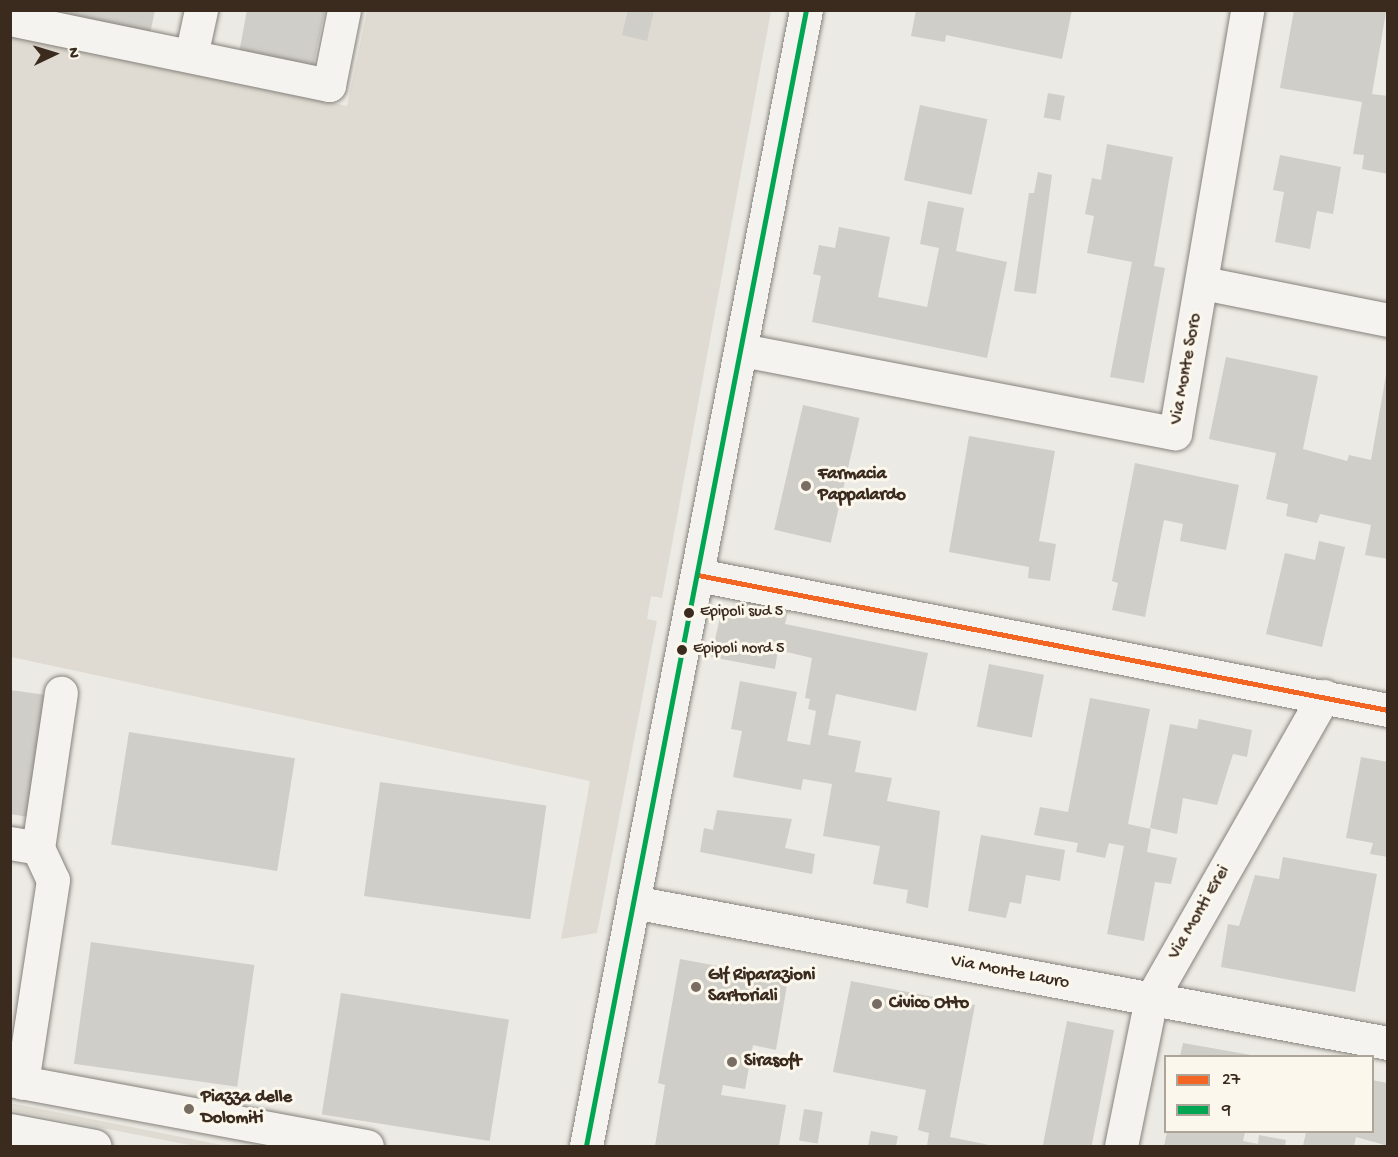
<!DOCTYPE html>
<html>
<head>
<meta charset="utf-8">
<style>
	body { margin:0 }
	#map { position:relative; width:1398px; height:1157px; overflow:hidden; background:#eceae4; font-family:"Gochi Hand",sans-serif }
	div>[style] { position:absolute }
	.built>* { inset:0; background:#dfdbd2 }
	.building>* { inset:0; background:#d0cec9; transform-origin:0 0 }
	.roads { filter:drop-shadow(0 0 2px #86827c) drop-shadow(0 0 2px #86827c) }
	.minor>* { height:33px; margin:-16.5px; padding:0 16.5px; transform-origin:16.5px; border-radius:16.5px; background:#f4f3ef }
	.major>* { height:33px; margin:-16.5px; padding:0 16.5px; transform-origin:16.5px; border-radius:16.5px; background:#f4f3ef }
	.bus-1>* { height:4.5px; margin:-2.25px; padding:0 2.25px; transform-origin:2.25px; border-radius:2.25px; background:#f26522 }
	.bus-2>* { height:4.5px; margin:-2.25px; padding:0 2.25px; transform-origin:2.25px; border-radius:2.25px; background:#00a651 }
	.dots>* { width:16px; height:16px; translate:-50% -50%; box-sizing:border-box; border:3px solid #fbf7ec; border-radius:50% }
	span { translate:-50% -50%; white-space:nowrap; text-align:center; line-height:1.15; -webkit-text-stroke:6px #fbf7ec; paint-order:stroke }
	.bus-label { font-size:16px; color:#3b2a1e }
	.left { translate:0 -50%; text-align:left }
	.street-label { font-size:18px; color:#3b2a1e }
	.poi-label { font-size:18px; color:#3b2a1e; font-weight:700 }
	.frame { position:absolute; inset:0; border:12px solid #3b2a1e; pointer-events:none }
	.legend { position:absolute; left:1164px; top:1055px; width:210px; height:78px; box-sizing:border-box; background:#fbf7ec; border:2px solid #aea59a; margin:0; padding:8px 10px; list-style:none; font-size:18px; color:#3b2a1e }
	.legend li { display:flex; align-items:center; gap:12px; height:30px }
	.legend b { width:30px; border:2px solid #aea59a }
	.north { position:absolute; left:24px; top:24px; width:60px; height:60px; -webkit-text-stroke:4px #fbf7ec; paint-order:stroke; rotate:86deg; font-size:16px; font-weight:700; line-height:24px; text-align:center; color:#3b2a1e }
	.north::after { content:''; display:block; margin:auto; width:21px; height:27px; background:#3b2a1e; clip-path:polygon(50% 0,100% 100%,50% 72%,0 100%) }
</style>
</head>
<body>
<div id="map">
	<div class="built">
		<div style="clip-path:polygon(367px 11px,771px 11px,662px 598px,651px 596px,647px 619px,657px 621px,597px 933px,561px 939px,590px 781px,11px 657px,11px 35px,347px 106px)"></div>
		<div style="clip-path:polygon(10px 1103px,222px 1145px,194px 1146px,11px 1110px)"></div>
	</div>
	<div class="building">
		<div style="clip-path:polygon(45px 10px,155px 10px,150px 34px)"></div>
		<div style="clip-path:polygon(247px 10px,325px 10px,313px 67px,239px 53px)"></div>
		<div style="clip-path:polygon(628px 10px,654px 10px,647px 41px,622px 35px)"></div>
		<div style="clip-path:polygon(916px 10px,1072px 10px,1062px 59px,946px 35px,945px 42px,911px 36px)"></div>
		<div style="clip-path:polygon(1294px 10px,1386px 12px,1372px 94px,1388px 96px,1388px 174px,1362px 169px,1364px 155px,1353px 154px,1362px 102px,1280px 88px)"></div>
		<div style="left:1048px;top:93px;width:17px;height:25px;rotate:10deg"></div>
		<div style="left:920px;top:105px;width:69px;height:77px;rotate:12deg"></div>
		<div style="clip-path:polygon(1107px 144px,1173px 157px,1154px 266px,1165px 268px,1144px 383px,1110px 377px,1132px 262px,1087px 253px,1094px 216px,1085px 214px,1092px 178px,1101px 180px)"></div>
		<div style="clip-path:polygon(1280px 155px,1341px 167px,1333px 214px,1317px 211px,1310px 249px,1275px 242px,1284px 192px,1273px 190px)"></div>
		<div style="clip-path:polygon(1038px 172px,1052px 175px,1036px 294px,1014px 291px,1029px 193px,1034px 193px)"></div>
		<div style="clip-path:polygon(928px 201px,964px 208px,956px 251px,1007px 262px,987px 358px,812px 322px,821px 276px,813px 274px,819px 245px,835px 248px,839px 227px,890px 237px,878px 297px,927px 307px,939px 248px,920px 244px)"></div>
		<div style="clip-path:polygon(1226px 357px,1318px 376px,1303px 449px,1347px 461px,1349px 455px,1371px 460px,1388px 364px,1388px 559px,1365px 555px,1371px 525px,1320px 514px,1317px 523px,1286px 516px,1288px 504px,1266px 499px,1276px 453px,1209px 439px)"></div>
		<div style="left:803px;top:405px;width:58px;height:128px;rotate:13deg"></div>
		<div style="clip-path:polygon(969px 436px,1055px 451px,1039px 541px,1056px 544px,1050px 581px,1028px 578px,1029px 567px,949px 552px)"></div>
		<div style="clip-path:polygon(1135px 463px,1239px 485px,1226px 550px,1180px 541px,1183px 524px,1164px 520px,1145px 617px,1112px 610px,1118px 583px,1112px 581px)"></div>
		<div style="clip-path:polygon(1319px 541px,1345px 547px,1322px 647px,1266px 634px,1285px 553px,1315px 560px)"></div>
		<div style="clip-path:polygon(742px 600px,788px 611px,785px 624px,928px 653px,916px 711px,836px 694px,828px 735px,861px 741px,855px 772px,892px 778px,887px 801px,940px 811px,928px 908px,906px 903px,908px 890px,873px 884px,880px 846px,823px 836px,832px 784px,803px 779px,801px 790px,733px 777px,742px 731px,731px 729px,740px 681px,797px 692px,787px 741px,810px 745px,816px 711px,808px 709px,810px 699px,805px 698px,812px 658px,778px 650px,775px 669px,711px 657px,721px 613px)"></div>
		<div style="left:989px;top:664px;width:56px;height:64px;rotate:11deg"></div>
		<div style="clip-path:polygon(10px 690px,46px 695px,28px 817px,10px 814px)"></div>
		<div style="clip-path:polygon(1090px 698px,1150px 709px,1128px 824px,1151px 829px,1147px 852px,1177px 858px,1171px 884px,1155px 882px,1144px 941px,1107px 934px,1124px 846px,1109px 843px,1105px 858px,1076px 852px,1078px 843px,1034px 835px,1040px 807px,1068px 812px)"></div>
		<div style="clip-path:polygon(1199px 719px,1252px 730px,1247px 757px,1233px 754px,1217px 805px,1183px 798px,1177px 834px,1150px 828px,1170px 724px,1197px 729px)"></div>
		<div style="left:129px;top:732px;width:168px;height:114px;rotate:9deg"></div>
		<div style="clip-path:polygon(1361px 757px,1388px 762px,1388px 857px,1370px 854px,1373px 843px,1346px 838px)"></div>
		<div style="left:380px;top:782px;width:168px;height:115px;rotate:8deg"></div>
		<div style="clip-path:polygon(717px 810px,792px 819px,785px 848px,815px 854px,812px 874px,700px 852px,704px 828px,713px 830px)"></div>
		<div style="clip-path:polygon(981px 835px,1065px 850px,1060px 881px,1026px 875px,1021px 904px,1010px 902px,1006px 918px,968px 911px)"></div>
		<div style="clip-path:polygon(1283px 857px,1377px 874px,1355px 992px,1221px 967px,1228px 924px,1239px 926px,1255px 875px,1279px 879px)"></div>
		<div style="left:91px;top:942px;width:165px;height:123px;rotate:8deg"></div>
		<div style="clip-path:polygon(680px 959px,788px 979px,776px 1050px,753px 1045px,745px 1089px,723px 1085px,721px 1095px,786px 1105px,779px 1146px,655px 1146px,665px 1085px,658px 1083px)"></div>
		<div style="clip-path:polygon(851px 981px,975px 1005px,950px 1137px,994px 1146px,927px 1146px,929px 1133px,918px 1130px,926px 1090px,833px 1072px)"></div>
		<div style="left:341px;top:993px;width:170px;height:123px;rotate:9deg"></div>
		<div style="left:1067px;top:1021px;width:48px;height:127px;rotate:11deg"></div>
		<div style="clip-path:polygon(1183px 1043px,1251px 1055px,1251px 1056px,1180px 1056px)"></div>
		<div style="clip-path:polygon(1372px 1080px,1388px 1083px,1388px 1146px,1356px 1137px,1354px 1146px,1303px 1146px,1306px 1132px,1372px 1132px)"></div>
		<div style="left:804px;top:1109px;width:19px;height:32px;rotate:9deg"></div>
		<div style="clip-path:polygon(871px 1131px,898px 1136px,896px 1146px,868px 1146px)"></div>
		<div style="clip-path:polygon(1167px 1132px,1245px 1132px,1243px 1141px,1258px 1144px,1259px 1135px,1286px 1140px,1285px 1146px,1164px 1146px)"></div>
	</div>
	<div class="roads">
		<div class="minor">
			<div style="left:10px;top:19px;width:326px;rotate:11.7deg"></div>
			<div style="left:329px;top:85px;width:76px;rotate:-78.7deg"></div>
			<div style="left:191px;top:56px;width:47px;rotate:-77.7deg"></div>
			<div style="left:1203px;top:283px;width:189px;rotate:11.3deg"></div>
			<div style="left:742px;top:350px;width:441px;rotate:10.9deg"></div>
			<div style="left:1175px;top:433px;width:429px;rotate:-80.3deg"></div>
			<div style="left:698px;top:575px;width:703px;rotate:11.07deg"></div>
			<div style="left:10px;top:843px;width:28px;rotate:10deg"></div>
			<div style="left:38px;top:848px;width:35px;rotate:65deg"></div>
			<div style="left:53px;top:880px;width:205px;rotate:98.7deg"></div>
			<div style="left:38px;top:848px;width:157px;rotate:-81.6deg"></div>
			<div style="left:633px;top:902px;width:768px;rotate:10.58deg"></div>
			<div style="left:10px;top:1080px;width:363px;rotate:10.5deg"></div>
			<div style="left:10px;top:1130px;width:86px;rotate:10.7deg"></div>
			<div style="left:1121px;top:1146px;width:150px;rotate:-78.5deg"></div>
			<div style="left:1151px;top:999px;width:349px;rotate:-60.3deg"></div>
		</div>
		<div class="major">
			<div style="left:586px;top:1146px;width:1157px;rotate:-79.04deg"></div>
		</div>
	</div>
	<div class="bus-1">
		<div style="left:698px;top:575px;width:703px;rotate:11.07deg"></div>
	</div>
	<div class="bus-2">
		<div style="left:586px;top:1146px;width:1157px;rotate:-79.04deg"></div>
	</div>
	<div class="dots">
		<div style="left:806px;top:486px;background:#796d63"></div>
		<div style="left:689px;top:613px;background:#3b2a1e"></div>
		<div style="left:682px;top:650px;background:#3b2a1e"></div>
		<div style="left:696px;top:987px;background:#796d63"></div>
		<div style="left:877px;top:1004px;background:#796d63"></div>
		<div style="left:732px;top:1062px;background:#796d63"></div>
		<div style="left:189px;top:1109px;background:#796d63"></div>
	</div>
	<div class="bus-label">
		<span class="left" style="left:700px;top:613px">Epipoli sud 5</span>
		<span class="left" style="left:693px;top:650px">Epipoli nord 5</span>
	</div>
	<div class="street-label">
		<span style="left:1187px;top:369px;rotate:-80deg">Via Monte Soro</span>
		<span style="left:1200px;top:913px;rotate:-60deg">Via Monti Erei</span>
		<span style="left:1010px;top:973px;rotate:11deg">Via Monte Lauro</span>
	</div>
	<div class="poi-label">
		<span class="left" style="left:818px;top:486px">Farmacia<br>Pappalardo</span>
		<span class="left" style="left:708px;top:987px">Glf Riparazioni<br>Sartoriali</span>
		<span class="left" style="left:889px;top:1004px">Civico Otto</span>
		<span class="left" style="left:744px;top:1062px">Sirasoft</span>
		<span class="left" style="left:201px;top:1109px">Piazza delle<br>Dolomiti</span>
	</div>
	<div class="frame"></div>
	<ul class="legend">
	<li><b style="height:8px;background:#f26522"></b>27</li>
	<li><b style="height:8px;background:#00a651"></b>9</li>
	</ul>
	<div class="north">N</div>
</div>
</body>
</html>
